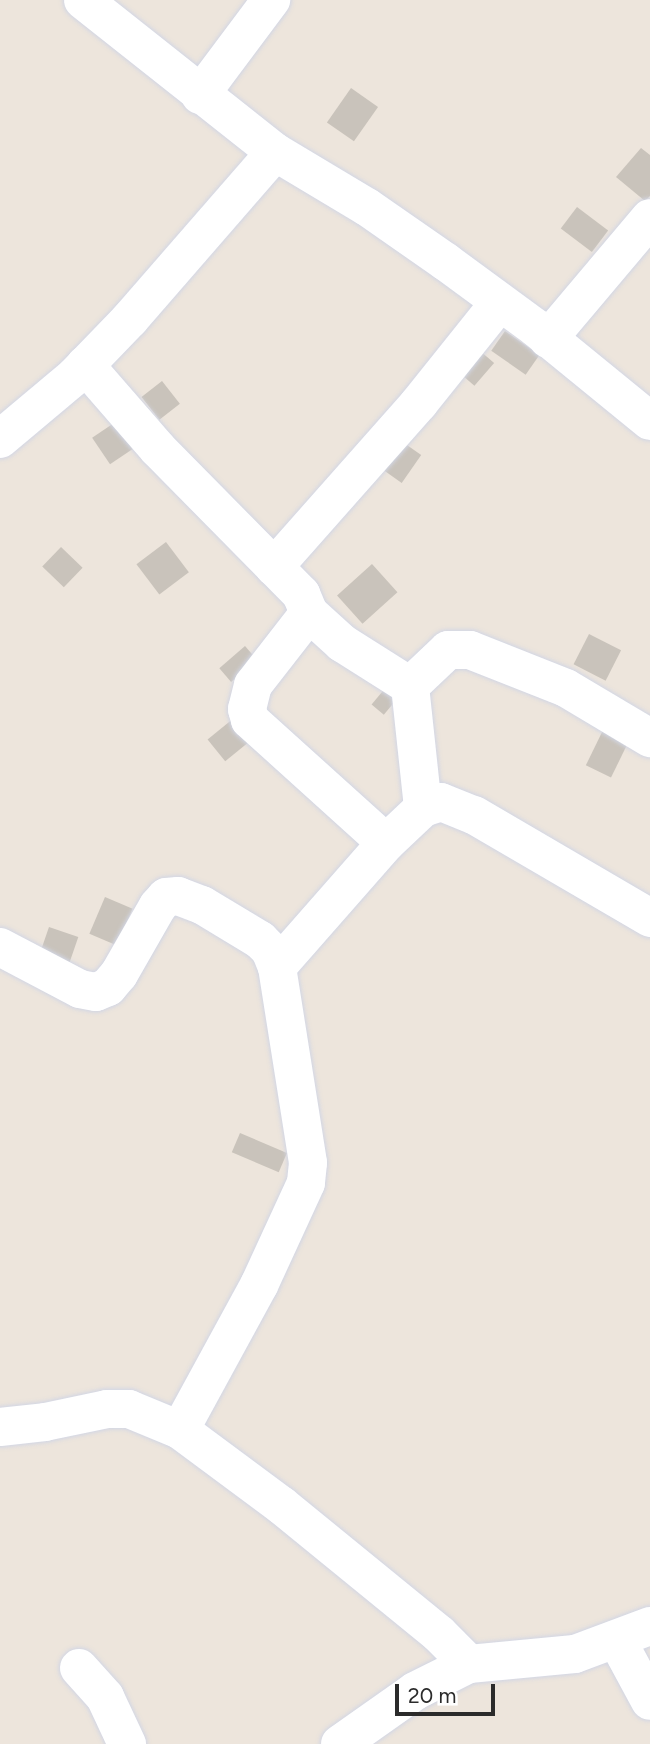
<!DOCTYPE html>
<html>
<head>
<meta charset="utf-8">
<style>
	body { margin:0 }
	#map { position:relative; width:650px; height:1744px; overflow:hidden; background:#ede5dc; font-family:Figtree,sans-serif }
	div>[style] { position:absolute }
	.building>* { inset:0; background:#c9c3bb; transform-origin:0 0 }
	.roads { filter:drop-shadow(0 0 2px #d2d6e4) drop-shadow(0 0 2px #d2d6e4) }
	.minor>* { height:38px; margin:-19px; padding:0 19px; transform-origin:19px; border-radius:19px; background:#fff }
	span { translate:-50% -50%; white-space:nowrap; text-align:center; line-height:1.15; -webkit-text-stroke:5px #fff; paint-order:stroke }
	.scale { position:absolute; left:395px; top:1684px; width:100px; height:32px; box-sizing:border-box; border:4px solid #2b2b2b; border-top:0; padding-left:9px; font-size:21px; line-height:24px; white-space:nowrap; color:#2b2b2b; -webkit-text-stroke:5px #fff; paint-order:stroke }
</style>
</head>
<body>
<div id="map">
	<div class="building">
		<div style="left:351px;top:88px;width:33px;height:42px;rotate:35deg"></div>
		<div style="clip-path:polygon(641px 148px,650px 155px,650px 196px,645px 201px,616px 177px)"></div>
		<div style="left:577px;top:207px;width:39px;height:27px;rotate:37deg"></div>
		<div style="left:505px;top:331px;width:42px;height:24px;rotate:35deg"></div>
		<div style="left:479px;top:350px;width:20px;height:30px;rotate:41deg"></div>
		<div style="left:162px;top:381px;width:29px;height:26px;rotate:52deg"></div>
		<div style="left:117px;top:421px;width:32px;height:30px;rotate:56deg"></div>
		<div style="left:404px;top:443px;width:21px;height:34px;rotate:35deg"></div>
		<div style="left:166px;top:542px;width:38px;height:37px;rotate:53deg"></div>
		<div style="left:61px;top:547px;width:30px;height:27px;rotate:44deg"></div>
		<div style="left:372px;top:564px;width:38px;height:47px;rotate:48deg"></div>
		<div style="left:589px;top:634px;width:36px;height:34px;rotate:27deg"></div>
		<div style="left:245px;top:646px;width:18px;height:34px;rotate:49deg"></div>
		<div style="left:387px;top:686px;width:16px;height:24px;rotate:40deg"></div>
		<div style="left:234px;top:718px;width:28px;height:34px;rotate:51deg"></div>
		<div style="left:606px;top:724px;width:28px;height:46px;rotate:26deg"></div>
		<div style="left:105px;top:897px;width:30px;height:40px;rotate:23deg"></div>
		<div style="left:49px;top:927px;width:31px;height:32px;rotate:19deg"></div>
		<div style="left:240px;top:1133px;width:51px;height:21px;rotate:23deg"></div>
	</div>
	<div class="roads">
		<div class="minor">
			<div style="left:83px;top:0;width:245px;rotate:38.4deg"></div>
			<div style="left:275px;top:152px;width:107px;rotate:30.9deg"></div>
			<div style="left:367px;top:207px;width:96px;rotate:34.8deg"></div>
			<div style="left:446px;top:262px;width:112px;rotate:36.3deg"></div>
			<div style="left:536px;top:328px;width:147px;rotate:39.2deg"></div>
			<div style="left:200px;top:95px;width:119px;rotate:-53.2deg"></div>
			<div style="left:548px;top:339px;width:158px;rotate:-49.9deg"></div>
			<div style="left:85px;top:365px;width:111px;rotate:49deg"></div>
			<div style="left:158px;top:449px;width:204px;rotate:45.4deg"></div>
			<div style="left:301px;top:594px;width:21px;rotate:67deg"></div>
			<div style="left:309px;top:613px;width:91px;rotate:127.9deg"></div>
			<div style="left:253px;top:685px;width:25px;rotate:104deg"></div>
			<div style="left:247px;top:709px;width:11px;rotate:75deg"></div>
			<div style="left:250px;top:720px;width:183px;rotate:42.1deg"></div>
			<div style="left:0;top:439px;width:98px;rotate:-40deg"></div>
			<div style="left:75px;top:376px;width:79px;rotate:-46deg"></div>
			<div style="left:130px;top:319px;width:221px;rotate:-49deg"></div>
			<div style="left:274px;top:567px;width:219px;rotate:-48.5deg"></div>
			<div style="left:419px;top:403px;width:129px;rotate:-51.3deg"></div>
			<div style="left:309px;top:613px;width:45px;rotate:42.3deg"></div>
			<div style="left:342px;top:643px;width:80px;rotate:32.3deg"></div>
			<div style="left:410px;top:686px;width:123px;rotate:83.9deg"></div>
			<div style="left:410px;top:686px;width:52px;rotate:-43.5deg"></div>
			<div style="left:448px;top:650px;width:22px"></div>
			<div style="left:470px;top:650px;width:103px;rotate:21.6deg"></div>
			<div style="left:566px;top:688px;width:98px;rotate:30.8deg"></div>
			<div style="left:0;top:947px;width:90px;rotate:27.7deg"></div>
			<div style="left:80px;top:989px;width:16px;rotate:11deg"></div>
			<div style="left:96px;top:992px;width:13px;rotate:-23deg"></div>
			<div style="left:108px;top:987px;width:17px;rotate:-50deg"></div>
			<div style="left:119px;top:974px;width:78px;rotate:-60.2deg"></div>
			<div style="left:158px;top:906px;width:12px;rotate:-48deg"></div>
			<div style="left:166px;top:897px;width:12px;rotate:-5deg"></div>
			<div style="left:178px;top:896px;width:26px;rotate:21deg"></div>
			<div style="left:202px;top:905px;width:68px;rotate:31.1deg"></div>
			<div style="left:260px;top:940px;width:14px;rotate:45deg"></div>
			<div style="left:270px;top:950px;width:18px;rotate:68deg"></div>
			<div style="left:277px;top:967px;width:198px;rotate:81deg"></div>
			<div style="left:308px;top:1163px;width:20px;rotate:96deg"></div>
			<div style="left:306px;top:1183px;width:112px;rotate:114.7deg"></div>
			<div style="left:259px;top:1285px;width:165px;rotate:118.6deg"></div>
			<div style="left:277px;top:967px;width:165px;rotate:-48.7deg"></div>
			<div style="left:386px;top:843px;width:51px;rotate:-43.4deg"></div>
			<div style="left:423px;top:808px;width:19px;rotate:-18deg"></div>
			<div style="left:441px;top:802px;width:35px;rotate:22deg"></div>
			<div style="left:474px;top:815px;width:204px;rotate:30.3deg"></div>
			<div style="left:0;top:1427px;width:45px;rotate:-6.3deg"></div>
			<div style="left:45px;top:1422px;width:63px;rotate:-11.8deg"></div>
			<div style="left:107px;top:1409px;width:22px"></div>
			<div style="left:129px;top:1409px;width:55px;rotate:22.4deg"></div>
			<div style="left:180px;top:1430px;width:126px;rotate:36.6deg"></div>
			<div style="left:281px;top:1505px;width:204px;rotate:39.2deg"></div>
			<div style="left:439px;top:1634px;width:42px;rotate:45deg"></div>
			<div style="left:617px;top:1640px;width:69px;rotate:61.6deg"></div>
			<div style="left:79px;top:1668px;width:39px;rotate:48deg"></div>
			<div style="left:105px;top:1697px;width:52px;rotate:64.9deg"></div>
			<div style="left:340px;top:1744px;width:92px;rotate:-35.2deg"></div>
			<div style="left:415px;top:1691px;width:60px;rotate:-26.6deg"></div>
			<div style="left:469px;top:1664px;width:106px;rotate:-5.4deg"></div>
			<div style="left:575px;top:1654px;width:80px;rotate:-20.5deg"></div>
		</div>
	</div>
	<div class="scale">20 m</div>
</div>
</body>
</html>
